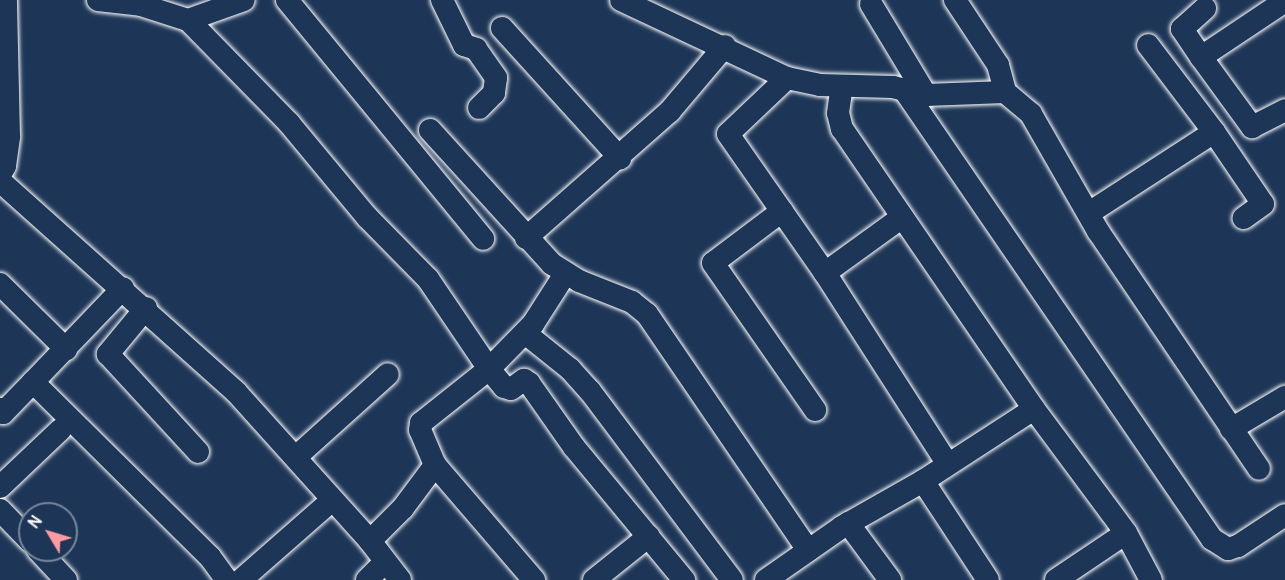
<!DOCTYPE html>
<html>
<head>
<meta charset="utf-8">
<style>
	body { margin:0 }
	#map { position:relative; width:1285px; height:580px; overflow:hidden; background:#1d3557; font-family:Pangolin,sans-serif }
	div>[style] { position:absolute }
	.roads { filter:drop-shadow(0 0 2px #fff) drop-shadow(0 0 2px #fff) }
	.minor>* { height:22px; margin:-11px; padding:0 11px; transform-origin:11px; border-radius:11px; background:#1d3557 }
	span { translate:-50% -50%; white-space:nowrap; text-align:center; line-height:1.15; -webkit-text-stroke:6px #1d3557; paint-order:stroke }
	.north { position:absolute; left:18px; top:502px; width:60px; height:60px; box-sizing:border-box; background:#1d3557; border:2px solid #77869a; border-radius:50%; rotate:308deg; font-size:16px; font-weight:700; line-height:24px; text-align:center; color:#fff }
	.north::after { content:''; display:block; margin:auto; width:21px; height:27px; background:#ff9aa2; clip-path:polygon(50% 0,100% 100%,50% 72%,0 100%) }
</style>
</head>
<body>
<div id="map">
	<div class="roads">
		<div class="minor">
			<div style="left:98px;top:0;width:43px;rotate:6.6deg"></div>
			<div style="left:141px;top:5px;width:49px;rotate:17.7deg"></div>
			<div style="left:188px;top:20px;width:59px;rotate:-19.7deg"></div>
			<div style="left:287px;top:0;width:309px;rotate:50.6deg"></div>
			<div style="left:442px;top:0;width:50px;rotate:63.9deg"></div>
			<div style="left:464px;top:45px;width:13px;rotate:18deg"></div>
			<div style="left:476px;top:49px;width:35px;rotate:55deg"></div>
			<div style="left:496px;top:78px;width:15px;rotate:98deg"></div>
			<div style="left:494px;top:93px;width:21px;rotate:135deg"></div>
			<div style="left:621px;top:0;width:183px;rotate:25.2deg"></div>
			<div style="left:787px;top:78px;width:34px;rotate:12deg"></div>
			<div style="left:820px;top:85px;width:73px;rotate:1.6deg"></div>
			<div style="left:893px;top:87px;width:34px;rotate:14deg"></div>
			<div style="left:926px;top:95px;width:79px;rotate:-2.2deg"></div>
			<div style="left:955px;top:0;width:78px;rotate:56.5deg"></div>
			<div style="left:998px;top:65px;width:28px;rotate:75deg"></div>
			<div style="left:1005px;top:92px;width:34px;rotate:40deg"></div>
			<div style="left:1031px;top:114px;width:135px;rotate:60.2deg"></div>
			<div style="left:1098px;top:231px;width:287px;rotate:55.9deg"></div>
			<div style="left:1285px;top:1px;width:101px;rotate:146.3deg"></div>
			<div style="left:1201px;top:57px;width:87px;rotate:53.9deg"></div>
			<div style="left:1252px;top:127px;width:37px;rotate:-27deg"></div>
			<div style="left:871px;top:4px;width:106px;rotate:58.9deg"></div>
			<div style="left:502px;top:28px;width:176px;rotate:47.8deg"></div>
			<div style="left:1201px;top:57px;width:34px;rotate:-124deg"></div>
			<div style="left:1182px;top:29px;width:31px;rotate:-42deg"></div>
			<div style="left:787px;top:78px;width:81px;rotate:136.5deg"></div>
			<div style="left:728px;top:134px;width:169px;rotate:55.1deg"></div>
			<div style="left:825px;top:273px;width:226px;rotate:57.3deg"></div>
			<div style="left:905px;top:91px;width:543px;rotate:55.58deg"></div>
			<div style="left:1212px;top:539px;width:19px;rotate:32deg"></div>
			<div style="left:1228px;top:549px;width:10px;rotate:-17deg"></div>
			<div style="left:1238px;top:546px;width:56px;rotate:-33.4deg"></div>
			<div style="left:430px;top:130px;width:181px;rotate:47.7deg"></div>
			<div style="left:552px;top:264px;width:32px;rotate:32deg"></div>
			<div style="left:579px;top:281px;width:57px;rotate:21.6deg"></div>
			<div style="left:632px;top:302px;width:19px;rotate:39deg"></div>
			<div style="left:647px;top:314px;width:286px;rotate:55.7deg"></div>
			<div style="left:1214px;top:132px;width:87px;rotate:55.8deg"></div>
			<div style="left:1263px;top:204px;width:24px;rotate:144deg"></div>
			<div style="left:0;top:175px;width:10px;rotate:-61deg"></div>
			<div style="left:5px;top:166px;width:30px;rotate:-82deg"></div>
			<div style="left:9px;top:136px;width:136px;rotate:-91.3deg"></div>
			<div style="left:0;top:181px;width:317px;rotate:41.8deg"></div>
			<div style="left:236px;top:392px;width:200px;rotate:48deg"></div>
			<div style="left:370px;top:541px;width:47px;rotate:-45deg"></div>
			<div style="left:403px;top:508px;width:54px;rotate:-53.3deg"></div>
			<div style="left:435px;top:465px;width:38px;rotate:-113deg"></div>
			<div style="left:420px;top:430px;width:7px;rotate:-82deg"></div>
			<div style="left:421px;top:423px;width:87px;rotate:-38.5deg"></div>
			<div style="left:489px;top:369px;width:109px;rotate:-124.1deg"></div>
			<div style="left:428px;top:279px;width:87px;rotate:-134.5deg"></div>
			<div style="left:367px;top:217px;width:122px;rotate:-129.7deg"></div>
			<div style="left:289px;top:123px;width:144px;rotate:-134.4deg"></div>
			<div style="left:782px;top:211px;width:86px;rotate:143deg"></div>
			<div style="left:713px;top:263px;width:179px;rotate:55.2deg"></div>
			<div style="left:1089px;top:213px;width:149px;rotate:-32.9deg"></div>
			<div style="left:1214px;top:132px;width:109px;rotate:-127.2deg"></div>
			<div style="left:526px;top:238px;width:192px;rotate:-41.4deg"></div>
			<div style="left:670px;top:111px;width:85px;rotate:-49.8deg"></div>
			<div style="left:825px;top:273px;width:94px;rotate:-35.9deg"></div>
			<div style="left:565px;top:274px;width:59px;rotate:122.6deg"></div>
			<div style="left:533px;top:324px;width:63px;rotate:134.4deg"></div>
			<div style="left:489px;top:369px;width:23px;rotate:50deg"></div>
			<div style="left:504px;top:387px;width:7px;rotate:16deg"></div>
			<div style="left:511px;top:389px;width:16px;rotate:-35deg"></div>
			<div style="left:524px;top:380px;width:6px;rotate:31deg"></div>
			<div style="left:529px;top:383px;width:78px;rotate:54.9deg"></div>
			<div style="left:574px;top:447px;width:173px;rotate:50.4deg"></div>
			<div style="left:0;top:284px;width:93px;rotate:44.6deg"></div>
			<div style="left:146px;top:308px;width:60px;rotate:129.6deg"></div>
			<div style="left:108px;top:354px;width:133px;rotate:47.4deg"></div>
			<div style="left:525px;top:333px;width:58px;rotate:38.7deg"></div>
			<div style="left:570px;top:369px;width:30px;rotate:48deg"></div>
			<div style="left:590px;top:391px;width:236px;rotate:53.1deg"></div>
			<div style="left:33px;top:382px;width:130px;rotate:-46.2deg"></div>
			<div style="left:0;top:409px;width:5px;rotate:53deg"></div>
			<div style="left:3px;top:413px;width:43px;rotate:-45.9deg"></div>
			<div style="left:33px;top:382px;width:249px;rotate:44.7deg"></div>
			<div style="left:210px;top:557px;width:29px;rotate:54deg"></div>
			<div style="left:1034px;top:409px;width:154px;rotate:53.4deg"></div>
			<div style="left:1126px;top:533px;width:53px;rotate:62deg"></div>
			<div style="left:1231px;top:429px;width:63px;rotate:-30.7deg"></div>
			<div style="left:297px;top:456px;width:122px;rotate:-42deg"></div>
			<div style="left:435px;top:465px;width:152px;rotate:49.3deg"></div>
			<div style="left:923px;top:481px;width:118px;rotate:56.7deg"></div>
			<div style="left:0;top:487px;width:83px;rotate:-43.5deg"></div>
			<div style="left:0;top:510px;width:43px;rotate:45.9deg"></div>
			<div style="left:848px;top:523px;width:71px;rotate:53.6deg"></div>
			<div style="left:370px;top:541px;width:49px;rotate:52.4deg"></div>
			<div style="left:38px;top:550px;width:41px;rotate:47deg"></div>
			<div style="left:241px;top:580px;width:121px;rotate:-41.3deg"></div>
			<div style="left:367px;top:580px;width:24px;rotate:-45deg"></div>
			<div style="left:594px;top:580px;width:70px;rotate:-38.7deg"></div>
			<div style="left:766px;top:580px;width:93px;rotate:-34.9deg"></div>
			<div style="left:842px;top:527px;width:93px;rotate:-29.6deg"></div>
			<div style="left:923px;top:481px;width:132px;rotate:-33deg"></div>
			<div style="left:1034px;top:409px;width:340px;rotate:-124.4deg"></div>
			<div style="left:842px;top:129px;width:16px;rotate:-104deg"></div>
			<div style="left:838px;top:113px;width:27px;rotate:-82deg"></div>
			<div style="left:1056px;top:580px;width:84px;rotate:-33.9deg"></div>
		</div>
	</div>
	<div class="north">N</div>
</div>
</body>
</html>
